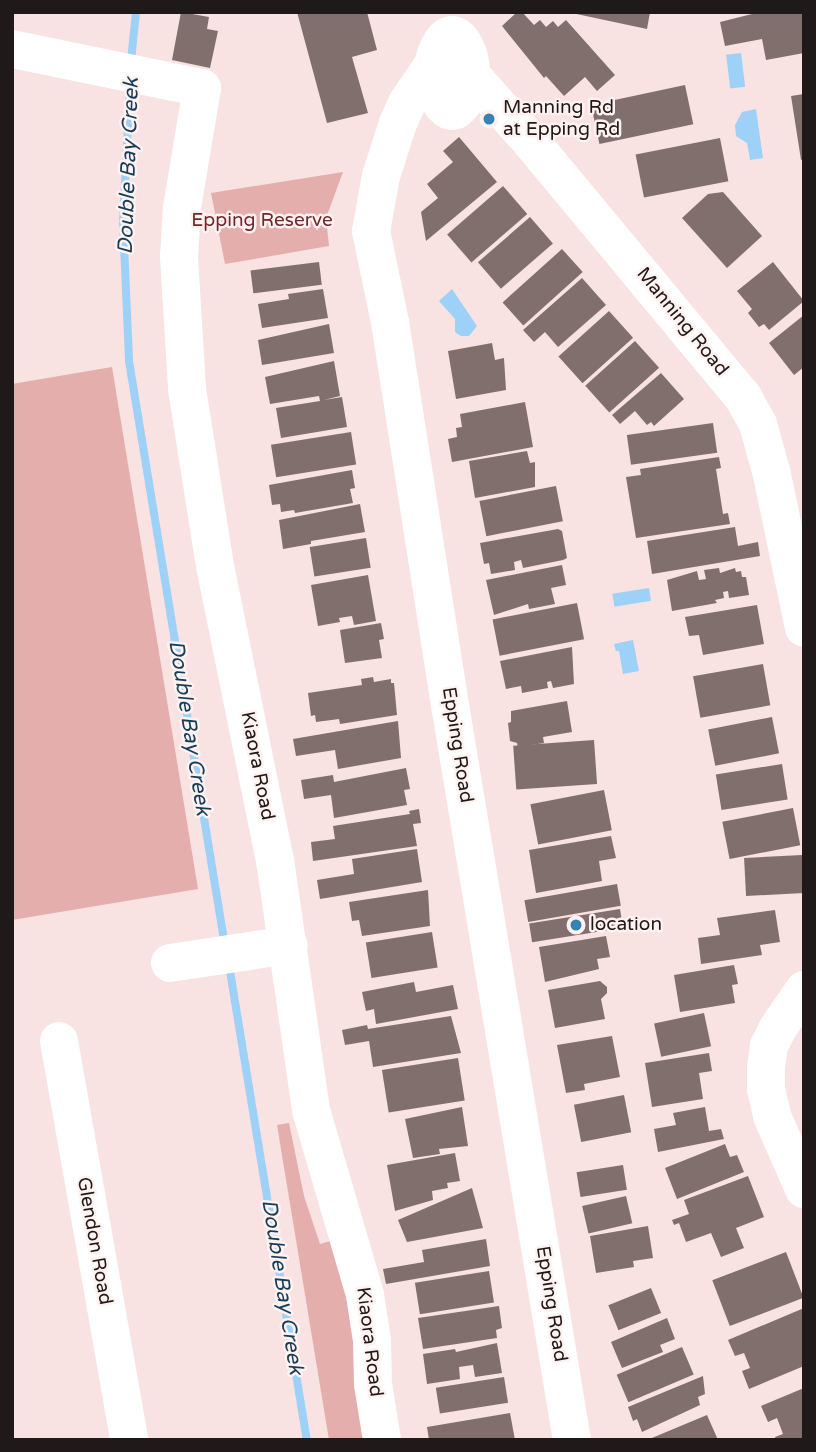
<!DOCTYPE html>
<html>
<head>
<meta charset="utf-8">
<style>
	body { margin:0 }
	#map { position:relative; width:816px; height:1452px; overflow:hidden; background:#f8e2e2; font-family:"Varela Round",sans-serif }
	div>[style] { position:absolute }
	.green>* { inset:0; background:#e4aead }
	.water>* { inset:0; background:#9ed1f7; transform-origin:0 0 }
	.stream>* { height:8px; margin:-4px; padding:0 4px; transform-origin:4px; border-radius:4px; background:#9ed1f7 }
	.building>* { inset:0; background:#816f6e; transform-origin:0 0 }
	.minor>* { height:38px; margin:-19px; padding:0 19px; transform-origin:19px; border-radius:19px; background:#fff }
	.minor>.ring { margin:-19px; padding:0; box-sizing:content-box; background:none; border:38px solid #fff; border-radius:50% }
	.dots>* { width:19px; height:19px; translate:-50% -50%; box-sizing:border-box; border:4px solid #fff2f1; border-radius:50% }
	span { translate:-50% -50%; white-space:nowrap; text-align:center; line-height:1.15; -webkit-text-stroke:5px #fff2f1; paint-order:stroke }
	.poi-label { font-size:19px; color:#201919 }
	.left { translate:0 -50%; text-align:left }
	.park-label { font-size:19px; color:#72272b }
	.street-label { font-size:19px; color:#201919 }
	.water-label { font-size:21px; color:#163e58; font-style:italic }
	.frame { position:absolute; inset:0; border:14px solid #201919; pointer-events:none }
</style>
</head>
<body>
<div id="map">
	<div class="green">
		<div style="clip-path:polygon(343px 172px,326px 218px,329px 246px,225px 264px,211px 193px)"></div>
		<div style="clip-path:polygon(112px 367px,198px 889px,12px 920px,12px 384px)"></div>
		<div style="clip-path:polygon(289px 1123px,304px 1196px,320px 1244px,338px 1239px,370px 1440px,329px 1440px,277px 1125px)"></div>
	</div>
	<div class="water">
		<div style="left:741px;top:53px;width:34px;height:15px;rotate:83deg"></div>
		<div style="clip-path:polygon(756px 109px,763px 158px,750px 160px,747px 143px,736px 136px,735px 125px,742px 112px)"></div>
		<div style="clip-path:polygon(452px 289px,477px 326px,469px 336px,461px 336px,455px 332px,455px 319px,439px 301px)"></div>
		<div style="left:649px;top:588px;width:13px;height:37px;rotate:81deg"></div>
		<div style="clip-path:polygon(633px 640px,639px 671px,623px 674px,619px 651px,616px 651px,614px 644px)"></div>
	</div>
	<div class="stream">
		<div style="left:131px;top:61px;width:49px;rotate:-84.2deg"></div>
		<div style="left:130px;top:85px;width:137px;rotate:92.9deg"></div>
		<div style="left:123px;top:222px;width:139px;rotate:87.5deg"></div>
		<div style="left:129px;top:361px;width:593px;rotate:80.68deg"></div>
		<div style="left:229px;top:965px;width:481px;rotate:80.7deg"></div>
	</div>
	<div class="building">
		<div style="clip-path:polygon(181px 12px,209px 17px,207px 29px,218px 31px,210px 68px,172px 60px)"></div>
		<div style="clip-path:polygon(297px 12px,367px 12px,377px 50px,352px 57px,368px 113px,327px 123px)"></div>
		<div style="clip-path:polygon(517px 12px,522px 12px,534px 25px,540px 20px,546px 27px,553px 21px,558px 27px,566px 20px,615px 75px,597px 91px,585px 77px,564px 96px,546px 76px,544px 78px,502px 26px)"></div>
		<div style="clip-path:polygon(567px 12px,650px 12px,647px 29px)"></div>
		<div style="clip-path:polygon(760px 12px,804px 12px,804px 53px,766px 60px,762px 39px,725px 46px,720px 22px)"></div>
		<div style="left:685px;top:85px;width:40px;height:96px;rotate:78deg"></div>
		<div style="clip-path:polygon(804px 94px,804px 159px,801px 160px,791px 96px)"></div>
		<div style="clip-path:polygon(459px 137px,497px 182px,426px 241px,421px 212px,438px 198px,427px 184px,453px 162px,443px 151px)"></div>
		<div style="left:720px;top:138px;width:44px;height:86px;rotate:79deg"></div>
		<div style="left:503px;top:186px;width:37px;height:74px;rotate:49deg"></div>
		<div style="clip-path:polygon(723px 192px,762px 236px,727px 268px,682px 218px,708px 194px)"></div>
		<div style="left:530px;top:217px;width:35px;height:69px;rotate:49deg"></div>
		<div style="left:562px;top:249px;width:31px;height:80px;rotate:48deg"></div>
		<div style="left:319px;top:262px;width:23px;height:69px;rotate:83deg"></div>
		<div style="clip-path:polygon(773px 262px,804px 301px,769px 330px,764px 324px,759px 327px,748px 313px,752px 309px,737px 291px)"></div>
		<div style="clip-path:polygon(582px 278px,606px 305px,558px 347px,545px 332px,534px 342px,523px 330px)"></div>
		<div style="clip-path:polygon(323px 289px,328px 318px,262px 328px,258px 304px,289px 299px,288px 294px)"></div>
		<div style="left:609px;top:311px;width:36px;height:68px;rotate:48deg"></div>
		<div style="clip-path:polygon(804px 315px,804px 367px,794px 375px,769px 343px)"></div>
		<div style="clip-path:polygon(329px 324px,334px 353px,262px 365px,258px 340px)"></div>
		<div style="left:635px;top:341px;width:36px;height:67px;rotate:48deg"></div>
		<div style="clip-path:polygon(492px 343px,495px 360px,504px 358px,506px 390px,456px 399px,448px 351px)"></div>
		<div style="clip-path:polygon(334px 361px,340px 396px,324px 400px,342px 397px,347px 427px,281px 438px,276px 408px,320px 401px,319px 396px,270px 404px,265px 377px)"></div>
		<div style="clip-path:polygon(661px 373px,684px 399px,654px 426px,651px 422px,647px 425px,635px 411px,620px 424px,612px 415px)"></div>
		<div style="clip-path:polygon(525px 402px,533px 447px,452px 462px,448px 439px,457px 437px,456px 428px,462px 427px,460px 414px)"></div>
		<div style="left:713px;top:423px;width:30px;height:87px;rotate:82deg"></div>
		<div style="left:351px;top:432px;width:33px;height:81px;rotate:81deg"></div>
		<div style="clip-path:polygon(527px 451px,530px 463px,535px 462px,535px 487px,475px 498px,469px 461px)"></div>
		<div style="clip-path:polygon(719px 457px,721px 468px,716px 469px,723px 514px,728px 513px,730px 524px,636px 538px,626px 477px,641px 475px,640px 469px)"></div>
		<div style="clip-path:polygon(352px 470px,355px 488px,350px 489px,353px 503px,295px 513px,294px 510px,281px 512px,280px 504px,272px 505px,269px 485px)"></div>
		<div style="left:556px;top:486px;width:36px;height:78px;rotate:79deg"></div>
		<div style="clip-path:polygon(360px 504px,365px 532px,311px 541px,311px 544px,283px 549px,279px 520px)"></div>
		<div style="clip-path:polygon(735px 527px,738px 546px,758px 542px,760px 556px,652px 574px,647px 541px)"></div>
		<div style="clip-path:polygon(558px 529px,562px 531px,567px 558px,563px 560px,523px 568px,521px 560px,514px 562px,515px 570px,491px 574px,489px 563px,484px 564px,480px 543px)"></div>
		<div style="left:366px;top:538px;width:30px;height:57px;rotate:81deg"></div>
		<div style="clip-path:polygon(562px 565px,566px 585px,551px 588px,555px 604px,529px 609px,528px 604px,494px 615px,486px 580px)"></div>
		<div style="clip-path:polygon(719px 568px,720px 573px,735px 568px,736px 572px,741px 571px,742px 577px,746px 577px,749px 595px,729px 598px,728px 591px,723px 592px,724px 598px,715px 600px,717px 603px,672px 611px,667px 580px,697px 571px,699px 580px,706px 579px,704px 570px)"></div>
		<div style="clip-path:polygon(368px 575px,376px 621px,354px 625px,352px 616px,339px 618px,340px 622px,318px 626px,311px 585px)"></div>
		<div style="left:577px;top:603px;width:37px;height:86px;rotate:79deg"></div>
		<div style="clip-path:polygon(757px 605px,764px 644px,703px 655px,699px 635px,689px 636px,685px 617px)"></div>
		<div style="clip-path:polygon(381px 623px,384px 639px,379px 640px,382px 658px,345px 663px,340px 630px)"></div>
		<div style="clip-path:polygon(572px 647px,574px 684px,553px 688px,551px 681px,547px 682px,548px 688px,522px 693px,521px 686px,506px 689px,500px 661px)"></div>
		<div style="left:763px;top:664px;width:42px;height:71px;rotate:80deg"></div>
		<div style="clip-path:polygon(373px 677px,374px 682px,391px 679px,391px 683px,394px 683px,397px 715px,340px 724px,339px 719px,316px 722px,315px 715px,311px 716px,308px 693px,362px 685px,361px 679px)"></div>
		<div style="clip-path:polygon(567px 701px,572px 732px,543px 737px,544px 743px,518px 747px,517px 743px,510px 741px,508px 723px,511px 722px,511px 711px)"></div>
		<div style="left:772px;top:717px;width:37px;height:65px;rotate:79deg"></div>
		<div style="clip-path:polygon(398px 721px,401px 758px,338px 769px,335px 750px,296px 756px,293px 739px)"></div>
		<div style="left:594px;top:740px;width:44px;height:81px;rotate:86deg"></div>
		<div style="left:782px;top:764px;width:36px;height:67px;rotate:81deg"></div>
		<div style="clip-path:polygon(406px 768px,410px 789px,404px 790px,407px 805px,334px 818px,331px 795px,304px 799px,301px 780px,333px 775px,334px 782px)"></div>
		<div style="left:604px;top:790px;width:41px;height:75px;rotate:79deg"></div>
		<div style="left:793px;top:808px;width:38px;height:72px;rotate:79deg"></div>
		<div style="clip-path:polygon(419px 809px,421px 823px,413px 824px,417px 846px,313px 861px,311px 842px,335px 839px,333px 826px,410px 814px,409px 811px)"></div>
		<div style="clip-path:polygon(611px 836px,616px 858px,599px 861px,602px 881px,536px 893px,529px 850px)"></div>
		<div style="clip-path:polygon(417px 849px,422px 882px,320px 899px,317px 880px,354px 874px,352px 859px)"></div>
		<div style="left:802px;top:855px;width:38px;height:58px;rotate:87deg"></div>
		<div style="left:617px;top:884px;width:22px;height:94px;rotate:80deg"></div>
		<div style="clip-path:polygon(428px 890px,430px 926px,362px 936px,359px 920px,352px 921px,349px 902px)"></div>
		<div style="left:620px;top:909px;width:19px;height:92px;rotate:81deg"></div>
		<div style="clip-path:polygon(775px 910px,780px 942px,760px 945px,762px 955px,701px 964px,698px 938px,720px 935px,717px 918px)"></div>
		<div style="left:432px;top:932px;width:36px;height:67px;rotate:81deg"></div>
		<div style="clip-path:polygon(606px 936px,610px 957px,597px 959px,599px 969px,545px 982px,539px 947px)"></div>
		<div style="clip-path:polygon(734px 965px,738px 984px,732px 985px,735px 1003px,680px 1012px,674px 975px)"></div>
		<div style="clip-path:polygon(600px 981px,607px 987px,607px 993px,601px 999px,605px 1019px,555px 1028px,548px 990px)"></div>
		<div style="clip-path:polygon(414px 982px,416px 992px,453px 985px,458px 1009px,376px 1024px,374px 1009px,366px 1011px,362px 992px)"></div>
		<div style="left:704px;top:1013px;width:34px;height:51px;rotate:78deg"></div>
		<div style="clip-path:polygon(451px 1016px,461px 1053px,373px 1067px,369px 1041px,345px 1045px,342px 1030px,367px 1025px,368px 1029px)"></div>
		<div style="clip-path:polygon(612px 1036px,620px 1077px,584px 1084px,585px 1090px,566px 1093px,557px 1045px)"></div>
		<div style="clip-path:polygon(709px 1053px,712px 1071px,699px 1073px,703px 1099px,652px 1107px,645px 1063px)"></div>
		<div style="left:458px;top:1058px;width:43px;height:77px;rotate:81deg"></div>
		<div style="left:624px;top:1095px;width:38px;height:51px;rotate:79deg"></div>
		<div style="clip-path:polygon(462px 1107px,468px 1146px,439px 1149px,440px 1154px,413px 1158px,405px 1119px)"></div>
		<div style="clip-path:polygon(705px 1107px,709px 1131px,721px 1129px,724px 1139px,658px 1152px,654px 1129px,676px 1125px,673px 1113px)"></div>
		<div style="clip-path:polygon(725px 1144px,730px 1157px,737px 1155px,744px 1172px,677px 1199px,665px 1168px)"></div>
		<div style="clip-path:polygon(455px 1153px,460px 1181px,447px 1183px,448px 1188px,432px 1191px,433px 1200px,395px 1211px,387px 1165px)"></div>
		<div style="left:623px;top:1165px;width:25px;height:47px;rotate:81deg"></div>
		<div style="clip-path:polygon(748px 1176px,764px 1217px,736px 1228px,744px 1248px,721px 1257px,711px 1233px,686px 1242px,679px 1223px,674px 1225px,672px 1220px,689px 1214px,684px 1200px)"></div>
		<div style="clip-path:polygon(472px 1188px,483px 1228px,407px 1242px,398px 1220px)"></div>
		<div style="left:626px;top:1196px;width:28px;height:45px;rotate:77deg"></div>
		<div style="clip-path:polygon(648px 1226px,653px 1258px,633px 1261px,634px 1267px,596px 1273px,590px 1236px)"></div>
		<div style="clip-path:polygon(486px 1239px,490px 1266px,386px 1284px,383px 1269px,424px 1262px,422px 1250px)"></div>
		<div style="left:786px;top:1252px;width:49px;height:79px;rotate:69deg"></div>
		<div style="left:489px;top:1271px;width:32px;height:75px;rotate:81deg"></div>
		<div style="left:651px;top:1288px;width:27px;height:46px;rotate:68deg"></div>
		<div style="clip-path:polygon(499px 1306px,502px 1328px,496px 1330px,497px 1338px,423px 1349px,418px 1318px)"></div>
		<div style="clip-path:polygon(804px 1308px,804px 1366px,749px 1389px,742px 1371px,750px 1368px,744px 1353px,735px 1356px,728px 1340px)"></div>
		<div style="clip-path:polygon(667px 1318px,675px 1339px,660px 1345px,663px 1352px,622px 1368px,611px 1342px)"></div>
		<div style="clip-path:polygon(497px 1343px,502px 1373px,475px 1377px,473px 1365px,459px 1367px,460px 1379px,427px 1384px,423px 1354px,455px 1349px,456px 1352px)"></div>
		<div style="left:682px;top:1347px;width:30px;height:71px;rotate:67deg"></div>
		<div style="clip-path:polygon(703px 1376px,705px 1394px,698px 1397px,700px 1405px,642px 1432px,637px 1419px,633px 1421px,628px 1407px)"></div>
		<div style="left:504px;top:1377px;width:26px;height:69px;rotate:81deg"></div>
		<div style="clip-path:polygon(804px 1388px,804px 1440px,776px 1440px,775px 1437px,783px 1434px,777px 1418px,768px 1422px,761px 1406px)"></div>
		<div style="clip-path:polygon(510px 1413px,515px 1440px,429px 1440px,427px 1427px)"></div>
		<div style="clip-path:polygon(707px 1415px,718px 1440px,647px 1440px)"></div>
	</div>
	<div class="minor">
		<div class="ring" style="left:433px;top:35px;width:-2px;height:-2px"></div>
		<div style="left:12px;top:49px;width:194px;rotate:11.6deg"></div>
		<div style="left:202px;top:88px;width:122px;rotate:99.5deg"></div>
		<div style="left:182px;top:208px;width:49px;rotate:93.5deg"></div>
		<div style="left:179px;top:257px;width:132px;rotate:86.5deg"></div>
		<div style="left:187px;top:389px;width:179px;rotate:81deg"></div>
		<div style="left:215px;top:566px;width:300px;rotate:78.5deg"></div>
		<div style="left:275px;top:860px;width:253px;rotate:81.8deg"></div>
		<div style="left:311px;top:1110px;width:193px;rotate:73.7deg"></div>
		<div style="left:365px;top:1295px;width:47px;rotate:81.3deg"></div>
		<div style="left:372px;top:1341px;width:43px;rotate:88.7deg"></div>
		<div style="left:373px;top:1384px;width:57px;rotate:80.9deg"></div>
		<div style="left:435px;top:62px;width:50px;rotate:124.3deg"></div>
		<div style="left:407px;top:103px;width:22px;rotate:114deg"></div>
		<div style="left:398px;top:123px;width:56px;rotate:107.8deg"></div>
		<div style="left:381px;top:176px;width:56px;rotate:100.3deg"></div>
		<div style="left:371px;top:231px;width:93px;rotate:78.2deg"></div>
		<div style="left:390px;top:322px;width:394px;rotate:81.1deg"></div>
		<div style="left:451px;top:711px;width:739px;rotate:80.58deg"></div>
		<div style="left:463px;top:66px;width:103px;rotate:48.1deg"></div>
		<div style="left:532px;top:143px;width:330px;rotate:50.3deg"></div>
		<div style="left:743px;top:397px;width:31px;rotate:61deg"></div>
		<div style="left:758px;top:424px;width:53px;rotate:74.6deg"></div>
		<div style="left:772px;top:475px;width:156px;rotate:78.2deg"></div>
		<div style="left:170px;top:963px;width:120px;rotate:-8.6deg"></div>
		<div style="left:804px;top:990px;width:46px;rotate:124.4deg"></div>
		<div style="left:778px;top:1028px;width:20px;rotate:117deg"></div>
		<div style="left:769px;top:1046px;width:21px;rotate:98deg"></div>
		<div style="left:766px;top:1067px;width:22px;rotate:90deg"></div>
		<div style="left:766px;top:1089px;width:28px;rotate:77deg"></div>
		<div style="left:772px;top:1116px;width:80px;rotate:66.3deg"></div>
		<div style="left:59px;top:1041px;width:405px;rotate:80deg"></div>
	</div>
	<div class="dots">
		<div style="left:489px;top:119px;background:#3583b5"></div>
		<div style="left:576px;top:925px;background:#3583b5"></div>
	</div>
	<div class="poi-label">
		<span class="left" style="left:503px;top:119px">Manning Rd<br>at Epping Rd</span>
		<span class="left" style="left:590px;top:925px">location</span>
	</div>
	<div class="park-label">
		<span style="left:262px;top:221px">Epping Reserve</span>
	</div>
	<div class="street-label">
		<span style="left:682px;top:322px;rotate:51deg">Manning Road</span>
		<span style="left:457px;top:745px;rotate:81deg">Epping Road</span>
		<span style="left:257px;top:766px;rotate:79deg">Kiaora Road</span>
		<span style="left:94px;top:1241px;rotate:80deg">Glendon Road</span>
		<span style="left:551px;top:1304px;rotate:81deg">Epping Road</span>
		<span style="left:369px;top:1342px;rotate:83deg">Kiaora Road</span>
	</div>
	<div class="water-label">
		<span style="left:129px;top:166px;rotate:-88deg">Double Bay Creek</span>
		<span style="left:189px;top:728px;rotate:81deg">Double Bay Creek</span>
		<span style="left:282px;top:1287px;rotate:81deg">Double Bay Creek</span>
	</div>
	<div class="frame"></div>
</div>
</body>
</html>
